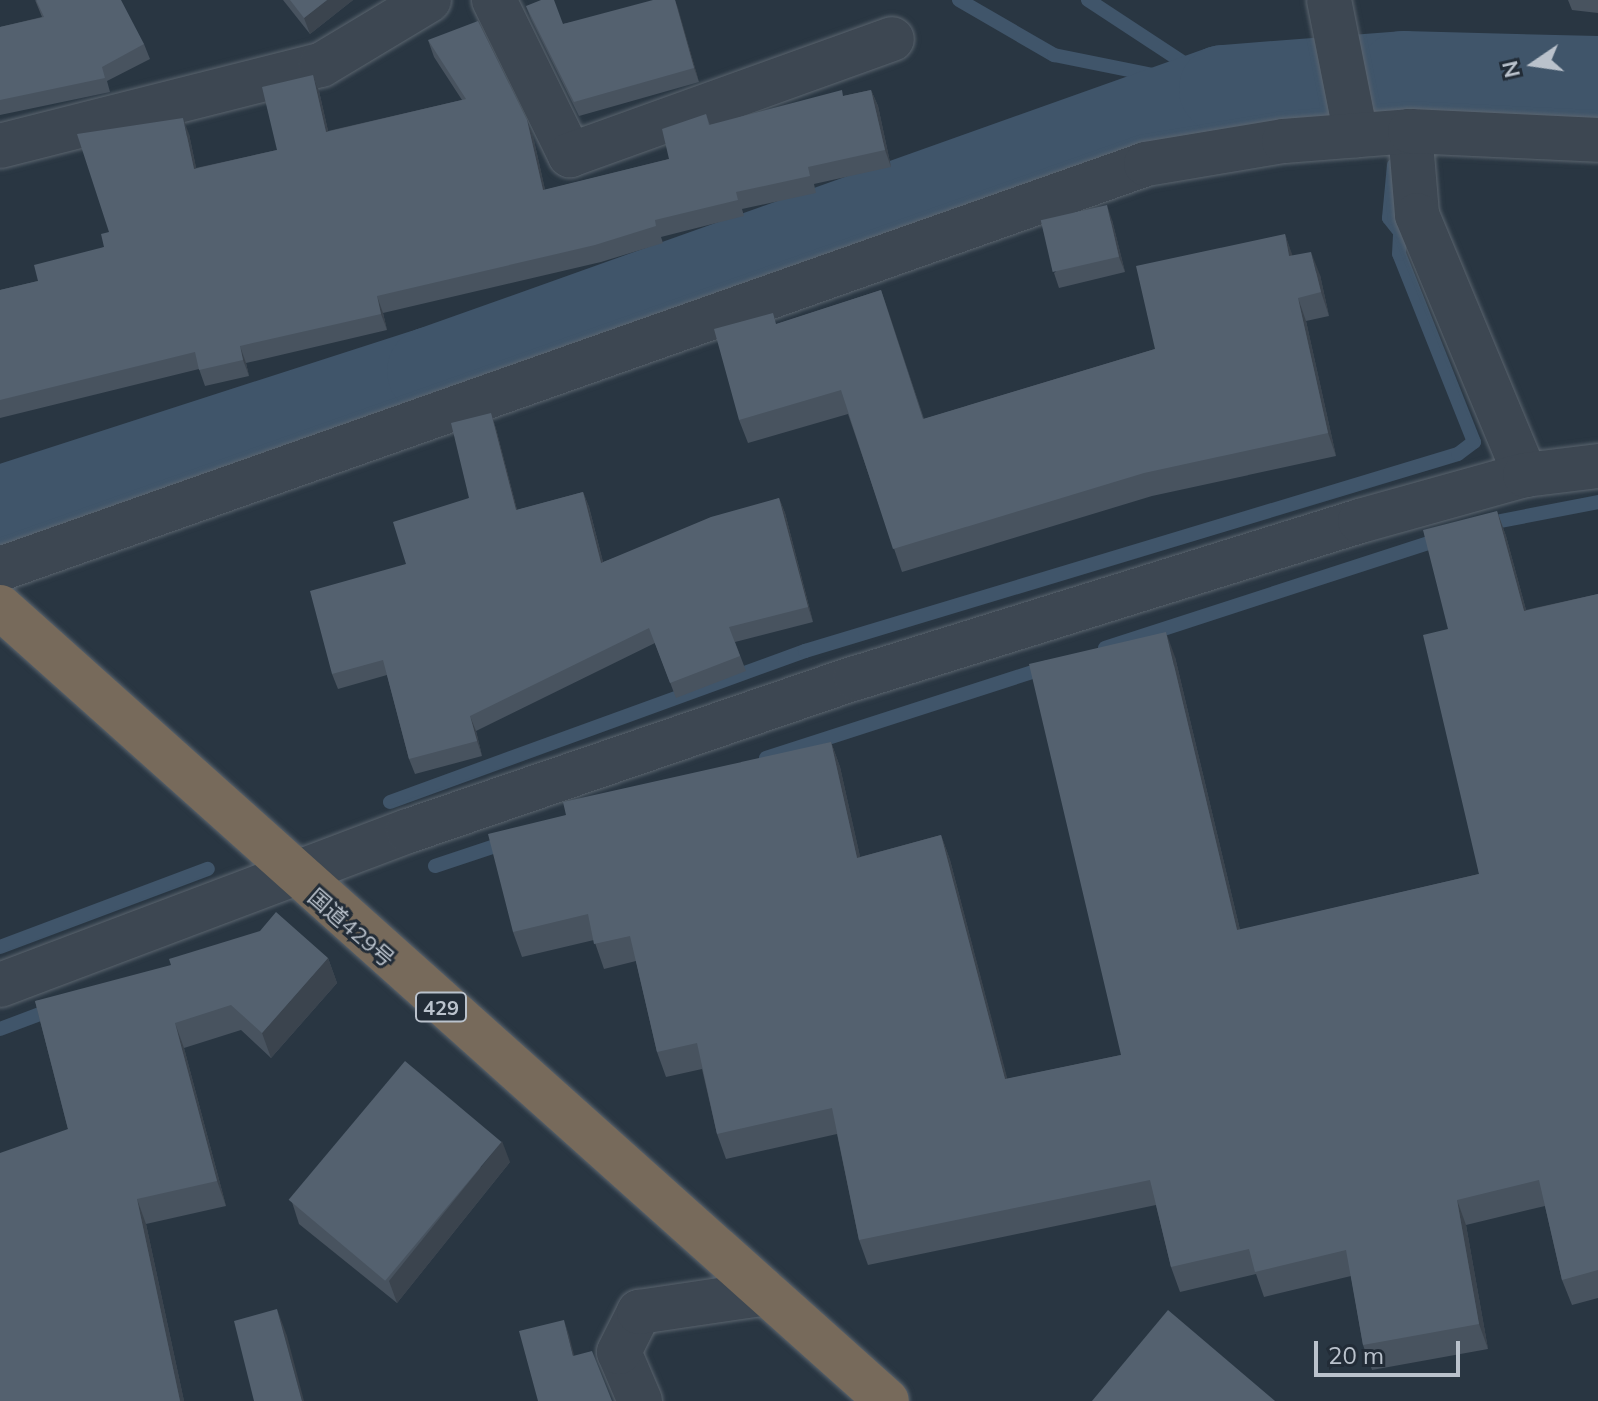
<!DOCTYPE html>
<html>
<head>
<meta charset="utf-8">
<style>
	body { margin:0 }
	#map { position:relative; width:1598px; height:1401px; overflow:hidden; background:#293642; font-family:Mulish,"Noto Sans JP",sans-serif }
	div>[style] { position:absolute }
	.stream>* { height:14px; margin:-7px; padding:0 7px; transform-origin:7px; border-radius:7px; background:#40556a }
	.river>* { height:88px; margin:-44px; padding:0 44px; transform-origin:44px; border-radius:44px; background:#40556a }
	.roads { filter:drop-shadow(0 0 2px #5b656f) drop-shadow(0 0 2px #5b656f) }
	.minor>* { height:44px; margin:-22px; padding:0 22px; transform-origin:22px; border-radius:22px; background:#3d4752 }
	.highway>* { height:44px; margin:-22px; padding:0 22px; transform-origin:22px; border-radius:22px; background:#776a5b }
	.wall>* { inset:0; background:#48535f }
	.shaded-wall>* { inset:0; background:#3b444e }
	.building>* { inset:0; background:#54616f; transform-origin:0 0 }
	span { translate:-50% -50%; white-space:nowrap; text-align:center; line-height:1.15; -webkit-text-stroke:6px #222c37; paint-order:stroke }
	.shield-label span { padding:2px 6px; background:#222c37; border:2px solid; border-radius:6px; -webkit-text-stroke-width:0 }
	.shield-label { font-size:20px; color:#bac2cc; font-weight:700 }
	.street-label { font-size:22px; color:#bac2cc }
	.north { position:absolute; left:1494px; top:24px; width:80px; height:80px; -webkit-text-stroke:6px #222c37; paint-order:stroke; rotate:257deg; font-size:22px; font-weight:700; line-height:32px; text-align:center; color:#bac2cc }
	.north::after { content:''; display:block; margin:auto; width:28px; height:36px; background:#bac2cc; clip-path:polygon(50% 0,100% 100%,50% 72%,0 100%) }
	.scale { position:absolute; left:1314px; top:1341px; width:146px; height:36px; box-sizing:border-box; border:4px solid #bac2cc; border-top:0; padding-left:10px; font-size:24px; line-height:28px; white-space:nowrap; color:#bac2cc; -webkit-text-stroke:6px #222c37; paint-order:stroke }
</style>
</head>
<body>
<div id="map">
	<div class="stream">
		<div style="left:959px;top:0;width:110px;rotate:30.1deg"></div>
		<div style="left:1054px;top:55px;width:172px;rotate:11.4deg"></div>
		<div style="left:1088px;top:0;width:153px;rotate:33.3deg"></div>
		<div style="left:1398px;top:128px;width:53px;rotate:-84.6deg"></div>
		<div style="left:1485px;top:524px;width:115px;rotate:-11deg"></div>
		<div style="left:1105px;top:648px;width:355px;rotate:-18deg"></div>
		<div style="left:766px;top:758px;width:295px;rotate:-17.9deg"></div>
		<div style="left:390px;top:802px;width:442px;rotate:-20deg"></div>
		<div style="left:805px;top:651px;width:682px;rotate:-16.79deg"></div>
		<div style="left:1458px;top:454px;width:20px;rotate:-37deg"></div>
		<div style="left:1474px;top:442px;width:202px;rotate:-111.7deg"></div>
		<div style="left:1399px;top:254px;width:22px;rotate:-87deg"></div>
		<div style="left:1400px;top:232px;width:18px;rotate:-128deg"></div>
		<div style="left:1389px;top:218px;width:53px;rotate:-84.6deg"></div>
		<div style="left:435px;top:866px;width:76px;rotate:-18.4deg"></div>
		<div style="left:0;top:947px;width:222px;rotate:-20.6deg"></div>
		<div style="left:0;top:1029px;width:60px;rotate:-20.6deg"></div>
	</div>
	<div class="river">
		<div style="left:0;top:510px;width:453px;rotate:-17.9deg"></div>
		<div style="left:431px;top:371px;width:841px;rotate:-19.6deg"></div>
		<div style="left:1223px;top:89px;width:181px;rotate:-4.4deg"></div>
		<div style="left:1403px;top:75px;width:195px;rotate:1.5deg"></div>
	</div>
	<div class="roads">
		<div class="minor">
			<div style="left:494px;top:0;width:173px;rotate:63.9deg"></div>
			<div style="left:570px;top:155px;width:342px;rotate:-19.8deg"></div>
			<div style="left:1329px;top:0;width:138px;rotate:78.7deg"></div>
			<div style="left:1410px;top:131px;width:84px;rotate:85.2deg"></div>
			<div style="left:1417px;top:215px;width:282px;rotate:67.4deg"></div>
			<div style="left:0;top:146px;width:331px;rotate:-14.2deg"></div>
			<div style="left:321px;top:65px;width:126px;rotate:-31deg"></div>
			<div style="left:0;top:569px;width:1215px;rotate:-19.46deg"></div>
			<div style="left:1146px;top:164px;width:140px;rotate:-9.5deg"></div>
			<div style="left:1284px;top:141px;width:126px;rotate:-4.5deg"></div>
			<div style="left:1410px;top:131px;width:188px;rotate:2.7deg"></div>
			<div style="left:0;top:985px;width:436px;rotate:-20.7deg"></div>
			<div style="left:408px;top:831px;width:473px;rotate:-18.9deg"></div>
			<div style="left:856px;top:678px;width:528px;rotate:-17.3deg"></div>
			<div style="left:1360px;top:521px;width:171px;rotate:-15.6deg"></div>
			<div style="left:1525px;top:475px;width:74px;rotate:-7deg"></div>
			<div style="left:640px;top:1401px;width:53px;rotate:-113.2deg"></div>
			<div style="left:619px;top:1352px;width:45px;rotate:-63.4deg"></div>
			<div style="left:639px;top:1312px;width:129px;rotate:-8.4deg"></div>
		</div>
		<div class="highway">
			<div style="left:0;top:607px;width:1190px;rotate:41.83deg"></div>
		</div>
	</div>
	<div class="wall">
		<div style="clip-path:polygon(35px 0,144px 44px,150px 59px,107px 81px,110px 92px,0 115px,0 27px,42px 17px)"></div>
		<div style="clip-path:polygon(283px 0,353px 0,310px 34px)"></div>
		<div style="clip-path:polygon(675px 0,699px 82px,579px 116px,531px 19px,526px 6px,563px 24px)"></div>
		<div style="clip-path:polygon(1568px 0,1598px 0,1598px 13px,1572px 10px)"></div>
		<div style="clip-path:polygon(428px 40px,527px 120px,533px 136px,545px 190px,669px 159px,706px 114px,710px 125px,871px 90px,878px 106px,891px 167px,814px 184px,816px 193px,742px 209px,744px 216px,661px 237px,663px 243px,601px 262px,383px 313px,387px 330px,246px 363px,249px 376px,205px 386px,199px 369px,0 418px,0 290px,38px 281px,104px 247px,109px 232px,189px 134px,196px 168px,277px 150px,313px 75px,319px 91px,328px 131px,462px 100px,434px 57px)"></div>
		<div style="clip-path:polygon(1112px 220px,1125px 272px,1059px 288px,1054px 273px)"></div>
		<div style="clip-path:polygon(1285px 234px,1292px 256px,1320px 275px,1329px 316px,1306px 321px,1336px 456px,1152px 496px,902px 572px,848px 414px,748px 443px,739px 420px,777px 324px,881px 290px,924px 419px,1155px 349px)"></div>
		<div style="clip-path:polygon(491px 413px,496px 429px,517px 510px,583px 492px,589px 507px,603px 562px,779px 498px,785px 513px,813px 622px,735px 642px,746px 671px,676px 698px,655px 643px,476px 731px,482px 756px,415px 774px,409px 759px,387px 675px,338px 689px,332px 674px,406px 564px,469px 498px)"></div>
		<div style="clip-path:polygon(1497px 511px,1506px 536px,1526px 610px,1598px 594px,1598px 1298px,1572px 1305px,1562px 1280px,1545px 1206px,1466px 1225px,1488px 1349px,1372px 1370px,1363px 1345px,1351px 1276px,1264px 1297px,1256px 1274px,1180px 1292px,1171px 1267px,1156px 1205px,868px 1265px,859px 1240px,837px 1134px,726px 1159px,717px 1134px,702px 1069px,666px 1077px,657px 1052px,636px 961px,604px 969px,594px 940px,522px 957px,513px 932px,566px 815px,831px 742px,840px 767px,860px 857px,941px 835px,950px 860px,1007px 1079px,1121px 1055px,1175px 657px,1240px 930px,1479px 874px,1448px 629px)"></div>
		<div style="clip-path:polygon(328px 958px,337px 983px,271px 1058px,241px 1030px,184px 1048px,226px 1206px,146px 1224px,184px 1401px,0 1401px,68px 1129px,35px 1001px)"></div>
		<div style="clip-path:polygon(510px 1162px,397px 1303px,299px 1224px,292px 1202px)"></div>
	</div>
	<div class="shaded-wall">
		<div style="clip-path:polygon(327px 0,353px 0,310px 34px,304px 18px)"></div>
		<div style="clip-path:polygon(675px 0,678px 8px,699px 82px,694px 68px)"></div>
		<div style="clip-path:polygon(313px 75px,319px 91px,332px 148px,326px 132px)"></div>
		<div style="clip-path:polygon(871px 90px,878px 106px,891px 167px,885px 150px)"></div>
		<div style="clip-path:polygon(183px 118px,189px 134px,200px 186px,194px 169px)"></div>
		<div style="clip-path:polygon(527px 120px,533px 136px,549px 207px,543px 190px)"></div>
		<div style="clip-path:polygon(1107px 205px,1112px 220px,1125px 272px,1119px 257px)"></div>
		<div style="clip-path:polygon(1285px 234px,1293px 257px,1289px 256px)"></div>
		<div style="clip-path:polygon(1311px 252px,1320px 275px,1329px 316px,1321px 292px)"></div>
		<div style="clip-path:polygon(881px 290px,889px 313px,931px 442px,923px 419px)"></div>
		<div style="clip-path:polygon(377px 296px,383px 313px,387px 330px,381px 314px)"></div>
		<div style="clip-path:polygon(1298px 298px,1306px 321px,1336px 456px,1328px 433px)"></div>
		<div style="clip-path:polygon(240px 346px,246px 363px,249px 376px,243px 360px)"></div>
		<div style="clip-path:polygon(491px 413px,496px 429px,521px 525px,516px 510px)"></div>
		<div style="clip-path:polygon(583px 492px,589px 507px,607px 578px,601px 563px)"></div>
		<div style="clip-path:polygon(779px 498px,785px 513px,813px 622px,808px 607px)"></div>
		<div style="clip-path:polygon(1497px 511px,1506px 536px,1533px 636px,1524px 611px)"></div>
		<div style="clip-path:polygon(1166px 632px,1175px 657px,1246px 955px,1237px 930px)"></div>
		<div style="clip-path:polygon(470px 716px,476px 731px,482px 756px,477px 741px)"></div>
		<div style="clip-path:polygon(831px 742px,840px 767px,866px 883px,857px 858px)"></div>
		<div style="clip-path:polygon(941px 835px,950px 860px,1014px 1104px,1005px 1079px)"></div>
		<div style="clip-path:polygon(328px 958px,337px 983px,271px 1058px,262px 1033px)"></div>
		<div style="clip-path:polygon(175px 1023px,184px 1048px,226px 1206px,217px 1181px)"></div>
		<div style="clip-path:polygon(502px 1141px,510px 1162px,397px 1303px,389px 1281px)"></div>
		<div style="clip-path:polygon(137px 1199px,146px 1224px,184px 1401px,180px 1401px)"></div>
		<div style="clip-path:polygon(1457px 1200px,1466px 1225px,1488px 1349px,1479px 1324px)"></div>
		<div style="clip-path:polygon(277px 1309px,287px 1336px,304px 1401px,302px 1401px)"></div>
		<div style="clip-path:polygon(564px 1320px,569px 1335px,578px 1371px,573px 1356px)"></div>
	</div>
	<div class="building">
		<div style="clip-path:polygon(36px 0,121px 0,144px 44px,102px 67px,105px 78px,0 100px,0 27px,44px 17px)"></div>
		<div style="clip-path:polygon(290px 0,327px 0,304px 18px)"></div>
		<div style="clip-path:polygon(541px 0,554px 0,563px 24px,653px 0,675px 0,694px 68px,574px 102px,526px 6px)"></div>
		<div style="clip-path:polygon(478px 21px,527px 120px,543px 190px,669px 159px,662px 129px,706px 114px,709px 125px,842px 90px,843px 96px,871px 90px,885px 150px,808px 167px,810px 176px,736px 192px,738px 200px,655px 220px,656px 226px,595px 245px,377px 296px,381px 314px,240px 346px,243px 360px,199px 370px,195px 352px,0 400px,0 290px,38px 281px,34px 265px,104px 247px,101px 234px,109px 232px,77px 134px,183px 118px,194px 169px,277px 150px,262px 87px,313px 75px,326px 132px,466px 99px,428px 40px)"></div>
		<div style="left:1107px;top:205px;width:53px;height:68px;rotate:77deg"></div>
		<div style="clip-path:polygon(1285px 234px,1289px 256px,1311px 252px,1321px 292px,1298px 298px,1328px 433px,1144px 473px,893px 549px,841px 390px,739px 420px,714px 329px,773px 313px,776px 324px,881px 290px,923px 419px,1155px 349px,1136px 266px)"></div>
		<div style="clip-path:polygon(491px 413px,516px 510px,583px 492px,601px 563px,711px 517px,779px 498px,808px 607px,729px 627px,740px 656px,670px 683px,649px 628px,470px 716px,477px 741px,409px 759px,383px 660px,332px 674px,310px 591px,406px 564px,393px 522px,469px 498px,451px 423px)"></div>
		<div style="clip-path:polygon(1497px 511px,1524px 611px,1598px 594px,1598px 1270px,1562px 1280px,1539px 1180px,1457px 1200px,1479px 1324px,1363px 1345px,1346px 1250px,1255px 1272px,1249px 1249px,1171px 1267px,1150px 1180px,859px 1240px,832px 1108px,717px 1134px,697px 1043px,657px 1052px,630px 936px,594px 944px,588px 914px,513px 932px,488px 834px,566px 815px,563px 802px,831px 742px,857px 858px,941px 835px,1005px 1079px,1121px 1055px,1029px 664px,1166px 632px,1237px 930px,1479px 874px,1423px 635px,1448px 629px,1423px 530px)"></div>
		<div style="clip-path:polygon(276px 912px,328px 958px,262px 1033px,231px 1005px,175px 1023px,217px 1181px,137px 1199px,180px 1401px,0 1401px,0 1153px,68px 1129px,35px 1001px,171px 965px,169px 959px,260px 931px)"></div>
		<div style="left:405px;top:1061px;width:126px;height:181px;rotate:40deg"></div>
		<div style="clip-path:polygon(277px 1309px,302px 1401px,254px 1401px,234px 1321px)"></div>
		<div style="clip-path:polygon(1168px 1310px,1275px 1401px,1092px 1401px)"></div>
		<div style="clip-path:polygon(564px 1320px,573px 1356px,592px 1351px,612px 1401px,538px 1401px,519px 1331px)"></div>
	</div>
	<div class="shield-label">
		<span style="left:441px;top:1007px">429</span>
	</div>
	<div class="street-label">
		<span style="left:351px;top:928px;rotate:41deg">国道429号</span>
	</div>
	<div class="north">N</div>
	<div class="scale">20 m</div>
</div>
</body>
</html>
